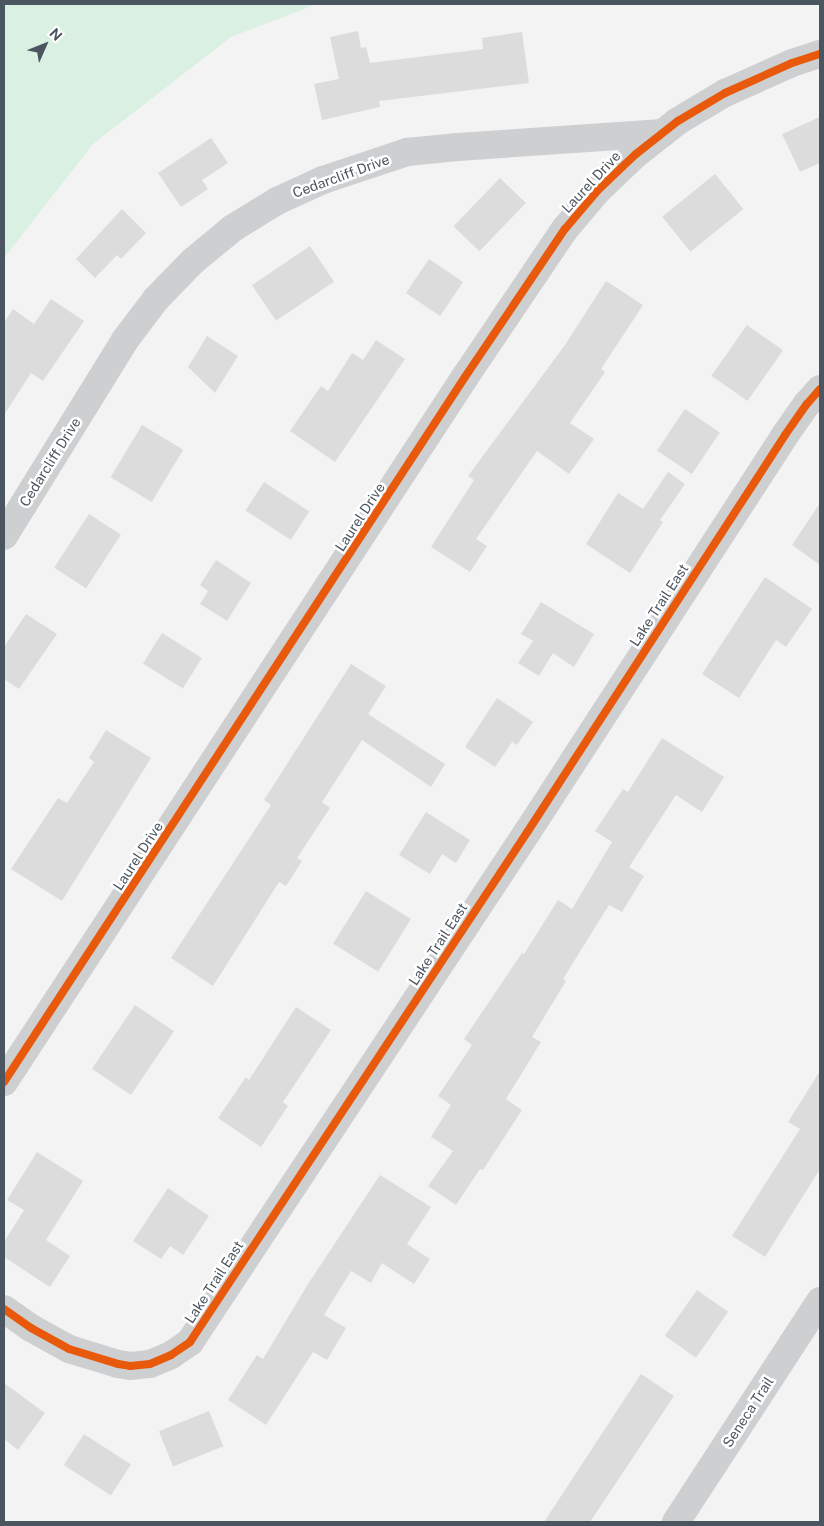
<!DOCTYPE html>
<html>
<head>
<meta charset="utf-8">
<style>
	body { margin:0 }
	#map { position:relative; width:824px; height:1526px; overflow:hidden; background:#f3f3f3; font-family:"Public Sans",sans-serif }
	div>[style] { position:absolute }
	.green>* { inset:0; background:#daf0e2 }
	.building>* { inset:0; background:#dcdcdd; transform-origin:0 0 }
	.minor>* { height:28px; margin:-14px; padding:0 14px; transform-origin:14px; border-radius:14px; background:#cdcfd1 }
	.cycleway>* { height:8px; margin:-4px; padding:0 4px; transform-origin:4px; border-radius:4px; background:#e8590c }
	span { translate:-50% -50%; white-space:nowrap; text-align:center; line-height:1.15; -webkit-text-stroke:5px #fff; paint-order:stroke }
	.street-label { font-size:14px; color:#4b555f }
	.frame { position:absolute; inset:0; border:5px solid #4b555f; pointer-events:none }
	.north { position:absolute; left:20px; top:20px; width:50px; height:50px; -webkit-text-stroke:4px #fff; paint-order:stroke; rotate:46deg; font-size:14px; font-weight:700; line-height:20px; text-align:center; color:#4b555f }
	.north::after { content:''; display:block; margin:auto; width:18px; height:22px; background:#4b555f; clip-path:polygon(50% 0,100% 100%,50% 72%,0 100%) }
</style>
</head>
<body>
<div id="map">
	<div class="green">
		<div style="clip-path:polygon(4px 4px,317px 4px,231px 37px,93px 144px,4px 258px)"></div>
	</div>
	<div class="building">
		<div style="clip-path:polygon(358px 31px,361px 48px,366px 47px,370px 63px,483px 49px,482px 38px,522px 32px,529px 83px,379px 101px,380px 107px,322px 120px,314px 84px,339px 79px,330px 37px)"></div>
		<div style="clip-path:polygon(820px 117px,820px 163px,800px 172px,782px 134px)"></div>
		<div style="clip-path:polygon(211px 138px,228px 163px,202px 180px,208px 189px,181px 207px,158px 173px)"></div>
		<div style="left:715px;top:174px;width:45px;height:68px;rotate:51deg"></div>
		<div style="left:500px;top:178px;width:36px;height:67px;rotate:44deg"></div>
		<div style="clip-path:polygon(122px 209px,146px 233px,121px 259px,117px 255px,95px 278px,76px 259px)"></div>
		<div style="left:310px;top:246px;width:43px;height:70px;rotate:56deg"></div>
		<div style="left:429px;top:259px;width:41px;height:41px;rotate:34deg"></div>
		<div style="clip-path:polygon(606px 281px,643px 305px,601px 369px,605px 372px,570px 423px,594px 439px,569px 474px,537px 451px,476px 539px,487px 546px,470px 572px,431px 547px,474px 480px,468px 476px,565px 345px)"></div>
		<div style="clip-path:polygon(51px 299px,84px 321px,43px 381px,31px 373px,4px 415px,4px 323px,13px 309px,34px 324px)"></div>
		<div style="left:747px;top:325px;width:44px;height:62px;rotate:35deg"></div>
		<div style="clip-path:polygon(207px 336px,238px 356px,215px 393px,188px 367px)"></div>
		<div style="clip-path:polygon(376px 340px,405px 359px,335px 462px,290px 431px,321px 386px,328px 391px,352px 353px,363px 360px)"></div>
		<div style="left:685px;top:409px;width:42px;height:50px;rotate:34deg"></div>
		<div style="left:142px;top:425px;width:48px;height:61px;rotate:31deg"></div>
		<div style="clip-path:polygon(668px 472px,685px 484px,660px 520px,663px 522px,630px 573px,586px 544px,618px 493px,643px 509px)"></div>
		<div style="left:264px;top:482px;width:54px;height:34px;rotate:33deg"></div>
		<div style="clip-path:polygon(820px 503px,820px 565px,792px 545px)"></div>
		<div style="left:89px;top:514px;width:38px;height:64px;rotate:33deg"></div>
		<div style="clip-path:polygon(216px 560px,251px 583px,227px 621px,200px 604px,208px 591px,200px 585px)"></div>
		<div style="clip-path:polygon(765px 577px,812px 609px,786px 647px,776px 640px,739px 698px,702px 674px)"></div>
		<div style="clip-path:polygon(541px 602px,594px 634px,574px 667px,553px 653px,539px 676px,518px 663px,533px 641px,521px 634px)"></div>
		<div style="clip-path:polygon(26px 614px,57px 634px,19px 689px,4px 679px,4px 647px)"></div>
		<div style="left:162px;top:633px;width:47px;height:36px;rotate:32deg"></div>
		<div style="clip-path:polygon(351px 664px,386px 686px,368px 714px,445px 764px,431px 787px,362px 740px,322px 802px,330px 808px,297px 858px,302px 861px,286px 886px,279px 882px,213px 986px,171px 958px,271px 805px,264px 800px)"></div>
		<div style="clip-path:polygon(497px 698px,533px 722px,517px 745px,512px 742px,495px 767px,465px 747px)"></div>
		<div style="clip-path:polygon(106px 730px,151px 758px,62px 901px,11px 869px,58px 798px,67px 803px,94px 762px,89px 758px)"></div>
		<div style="clip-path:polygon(662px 738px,724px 777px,702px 812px,676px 795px,629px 867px,644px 876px,622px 912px,609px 905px,563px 979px,566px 981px,532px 1037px,541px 1042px,506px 1099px,522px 1110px,483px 1170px,480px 1169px,456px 1205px,428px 1186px,453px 1151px,431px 1137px,451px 1105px,438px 1096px,472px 1045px,464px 1039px,522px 953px,524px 954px,558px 900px,572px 909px,612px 842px,595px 831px,623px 789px,628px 792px)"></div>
		<div style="clip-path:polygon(426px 812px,470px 840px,456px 863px,442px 854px,430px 874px,399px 855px)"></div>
		<div style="left:366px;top:891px;width:53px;height:62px;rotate:32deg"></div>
		<div style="left:135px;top:1005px;width:47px;height:77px;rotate:34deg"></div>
		<div style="clip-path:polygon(296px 1007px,331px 1030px,283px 1102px,288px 1106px,261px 1147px,218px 1118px,246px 1077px,249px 1080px)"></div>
		<div style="clip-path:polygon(820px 1071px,820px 1169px,765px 1257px,732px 1236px,800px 1129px,788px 1122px)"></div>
		<div style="clip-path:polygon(37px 1152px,83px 1181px,46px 1240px,70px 1256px,50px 1287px,4px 1257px,4px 1242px,24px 1210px,7px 1200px)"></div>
		<div style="clip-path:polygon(380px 1175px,431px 1207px,407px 1244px,430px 1259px,414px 1284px,382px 1263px,371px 1283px,351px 1271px,324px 1315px,346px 1328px,327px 1360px,313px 1352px,266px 1425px,228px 1400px,257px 1355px,263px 1359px,308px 1284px)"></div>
		<div style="clip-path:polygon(168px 1188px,209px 1216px,183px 1255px,170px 1246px,161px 1259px,133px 1241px)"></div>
		<div style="left:697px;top:1290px;width:38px;height:56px;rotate:35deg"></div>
		<div style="clip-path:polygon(641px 1374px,674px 1396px,590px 1522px,544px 1522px)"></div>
		<div style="clip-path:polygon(4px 1383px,45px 1413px,18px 1450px,4px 1439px)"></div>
		<div style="left:209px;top:1411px;width:38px;height:54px;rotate:68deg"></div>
		<div style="left:84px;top:1434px;width:56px;height:37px;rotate:33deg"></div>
	</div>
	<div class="minor">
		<div style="left:4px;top:536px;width:230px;rotate:-58.3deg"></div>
		<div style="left:125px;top:340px;width:51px;rotate:-52.9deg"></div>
		<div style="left:156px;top:299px;width:53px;rotate:-45.8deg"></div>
		<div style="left:193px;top:261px;width:52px;rotate:-39.5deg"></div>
		<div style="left:233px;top:228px;width:52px;rotate:-31.5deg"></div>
		<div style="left:277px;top:201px;width:51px;rotate:-24.5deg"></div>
		<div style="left:323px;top:180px;width:89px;rotate:-18.4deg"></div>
		<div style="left:407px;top:152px;width:51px;rotate:-5.6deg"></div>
		<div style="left:458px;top:147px;width:205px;rotate:-3.9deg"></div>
		<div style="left:4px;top:1082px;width:842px;rotate:-56.82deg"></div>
		<div style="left:465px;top:377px;width:179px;rotate:-56deg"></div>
		<div style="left:565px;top:229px;width:51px;rotate:-49.8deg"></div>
		<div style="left:598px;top:190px;width:52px;rotate:-43.5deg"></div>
		<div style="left:636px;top:154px;width:53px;rotate:-38.2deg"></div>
		<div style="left:678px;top:121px;width:55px;rotate:-30.8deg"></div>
		<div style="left:725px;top:93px;width:73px;rotate:-24.1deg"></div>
		<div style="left:792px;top:63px;width:29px;rotate:-18deg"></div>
		<div style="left:4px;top:1309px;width:33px;rotate:35deg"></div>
		<div style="left:31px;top:1328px;width:43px;rotate:28.9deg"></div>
		<div style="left:69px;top:1349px;width:51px;rotate:17deg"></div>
		<div style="left:118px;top:1364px;width:12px;rotate:9deg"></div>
		<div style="left:130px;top:1366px;width:20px;rotate:-6deg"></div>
		<div style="left:150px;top:1364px;width:23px;rotate:-23deg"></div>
		<div style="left:171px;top:1355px;width:23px;rotate:-34deg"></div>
		<div style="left:190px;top:1342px;width:613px;rotate:-56.52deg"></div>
		<div style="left:528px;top:831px;width:472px;rotate:-57deg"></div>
		<div style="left:785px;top:435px;width:38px;rotate:-55deg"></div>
		<div style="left:807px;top:404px;width:20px;rotate:-49deg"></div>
		<div style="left:676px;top:1522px;width:264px;rotate:-56.9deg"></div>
	</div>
	<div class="cycleway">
		<div style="left:4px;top:1082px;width:842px;rotate:-56.82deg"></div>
		<div style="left:465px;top:377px;width:179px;rotate:-56deg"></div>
		<div style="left:565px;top:229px;width:51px;rotate:-49.8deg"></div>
		<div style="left:598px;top:190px;width:52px;rotate:-43.5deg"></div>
		<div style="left:636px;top:154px;width:53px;rotate:-38.2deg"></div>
		<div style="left:678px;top:121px;width:55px;rotate:-30.8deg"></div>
		<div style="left:725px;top:93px;width:73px;rotate:-24.1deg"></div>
		<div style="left:792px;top:63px;width:29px;rotate:-18deg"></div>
		<div style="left:4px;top:1309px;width:33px;rotate:35deg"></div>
		<div style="left:31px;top:1328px;width:43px;rotate:28.9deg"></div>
		<div style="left:69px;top:1349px;width:51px;rotate:17deg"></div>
		<div style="left:118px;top:1364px;width:12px;rotate:9deg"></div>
		<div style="left:130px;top:1366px;width:20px;rotate:-6deg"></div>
		<div style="left:150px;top:1364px;width:23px;rotate:-23deg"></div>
		<div style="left:171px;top:1355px;width:23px;rotate:-34deg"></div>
		<div style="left:190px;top:1342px;width:613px;rotate:-56.52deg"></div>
		<div style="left:528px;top:831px;width:472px;rotate:-57deg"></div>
		<div style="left:785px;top:435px;width:38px;rotate:-55deg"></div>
		<div style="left:807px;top:404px;width:20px;rotate:-49deg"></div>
	</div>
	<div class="street-label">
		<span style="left:341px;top:176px;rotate:-20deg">Cedarcliff Drive</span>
		<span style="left:591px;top:182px;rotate:-47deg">Laurel Drive</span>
		<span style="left:50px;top:462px;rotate:-58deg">Cedarcliff Drive</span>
		<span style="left:360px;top:517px;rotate:-57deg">Laurel Drive</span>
		<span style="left:659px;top:605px;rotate:-57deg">Lake Trail East</span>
		<span style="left:138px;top:856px;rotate:-57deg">Laurel Drive</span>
		<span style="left:438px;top:944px;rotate:-57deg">Lake Trail East</span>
		<span style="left:214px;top:1282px;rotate:-57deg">Lake Trail East</span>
		<span style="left:748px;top:1412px;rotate:-57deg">Seneca Trail</span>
	</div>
	<div class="frame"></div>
	<div class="north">N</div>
</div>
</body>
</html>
